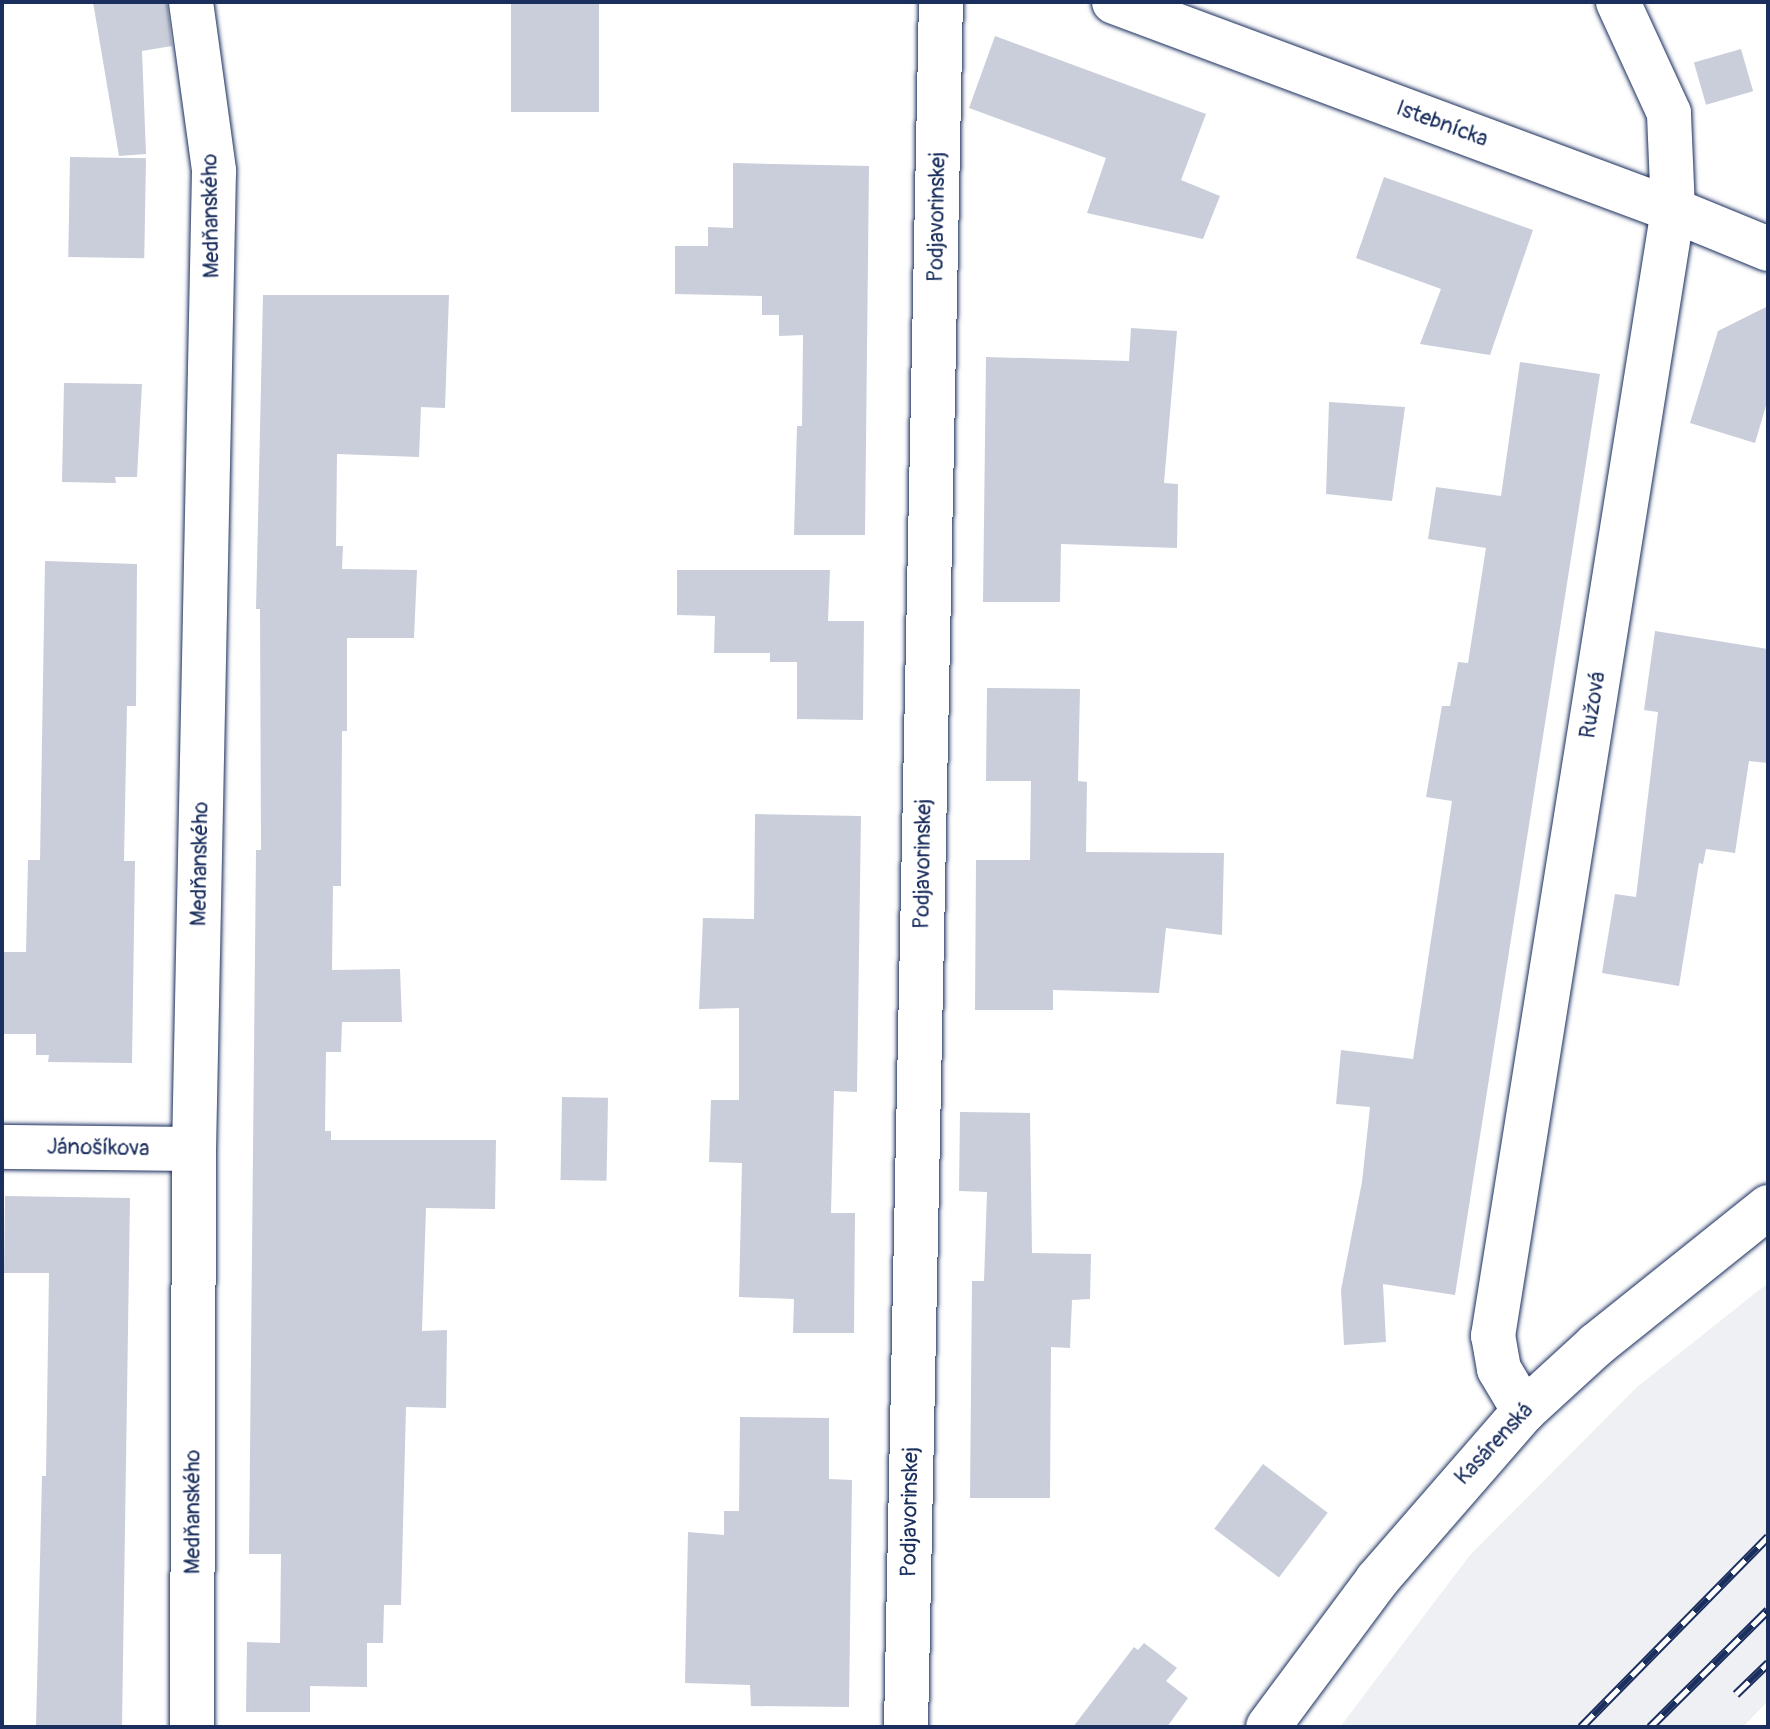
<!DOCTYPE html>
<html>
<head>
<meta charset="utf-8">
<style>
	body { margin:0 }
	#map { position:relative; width:1770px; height:1729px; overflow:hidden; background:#fff; font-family:Pangolin,sans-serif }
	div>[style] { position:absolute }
	.built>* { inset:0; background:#eff0f4 }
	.building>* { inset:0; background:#caceda; transform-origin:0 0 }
	.roads { filter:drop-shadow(0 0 2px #1b2f5e) drop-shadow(0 0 2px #1b2f5e) }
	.minor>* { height:44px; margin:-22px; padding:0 22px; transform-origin:22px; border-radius:22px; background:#fff }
	.tertiary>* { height:44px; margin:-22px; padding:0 22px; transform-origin:22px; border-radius:22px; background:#fff }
	.rail>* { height:9px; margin-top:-4.5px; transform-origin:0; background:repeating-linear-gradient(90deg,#fff 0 18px,#1b2f5e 0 36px); box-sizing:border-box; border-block:2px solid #1b2f5e }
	span { translate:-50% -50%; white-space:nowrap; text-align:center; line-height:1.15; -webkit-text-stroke:8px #fff; paint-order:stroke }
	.street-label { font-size:22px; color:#1b2f5e }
	.frame { position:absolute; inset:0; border:4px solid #1b2f5e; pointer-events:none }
</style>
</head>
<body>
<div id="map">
	<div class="built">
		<div style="clip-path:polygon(1768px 1283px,1768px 1701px,1743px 1727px,1340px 1727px,1470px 1555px,1637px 1387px)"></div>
	</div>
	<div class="building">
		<div style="clip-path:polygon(93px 2px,167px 2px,172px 46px,142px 51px,146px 154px,119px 156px)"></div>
		<div style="left:511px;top:2px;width:88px;height:110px"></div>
		<div style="clip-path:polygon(995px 36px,1206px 114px,1181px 180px,1220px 196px,1203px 239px,1087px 213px,1106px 158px,969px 108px)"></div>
		<div style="left:1741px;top:49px;width:44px;height:49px;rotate:74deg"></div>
		<div style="left:70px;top:157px;width:76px;height:100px;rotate:1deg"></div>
		<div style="clip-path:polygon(733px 163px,869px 166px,865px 535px,794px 535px,797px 426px,802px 426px,803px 335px,779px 336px,779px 315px,762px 315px,762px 296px,675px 294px,675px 246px,708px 246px,708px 227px,733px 228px)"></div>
		<div style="clip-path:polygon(1384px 177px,1533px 230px,1490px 355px,1420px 344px,1441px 289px,1356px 258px)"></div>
		<div style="clip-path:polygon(263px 295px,449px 295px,445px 408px,421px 407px,419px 457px,337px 454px,336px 546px,343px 546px,342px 569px,417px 570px,414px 638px,347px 638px,347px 731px,342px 731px,341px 886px,333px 886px,332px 970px,400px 969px,402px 1022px,342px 1022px,341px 1052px,326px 1052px,325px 1131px,331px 1131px,331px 1140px,496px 1140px,495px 1209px,426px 1208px,422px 1331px,447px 1330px,446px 1408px,406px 1407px,401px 1605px,384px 1605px,383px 1643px,367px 1643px,367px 1687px,310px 1686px,310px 1712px,246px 1712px,247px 1642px,280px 1643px,281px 1554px,249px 1554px,256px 850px,261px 850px,260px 609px,256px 609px)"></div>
		<div style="clip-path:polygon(1768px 306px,1768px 399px,1755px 443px,1690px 423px,1718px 331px)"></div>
		<div style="clip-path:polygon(1131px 328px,1177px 331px,1164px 483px,1178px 484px,1177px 548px,1061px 544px,1060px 602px,983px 602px,986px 357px,1129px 361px)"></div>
		<div style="clip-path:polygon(1520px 362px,1600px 374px,1455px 1295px,1383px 1284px,1386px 1342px,1344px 1345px,1341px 1290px,1362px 1182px,1370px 1107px,1336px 1104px,1341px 1050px,1413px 1059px,1452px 801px,1426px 797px,1442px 706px,1450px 706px,1458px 662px,1468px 663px,1486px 548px,1428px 539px,1436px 487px,1501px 496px)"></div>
		<div style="clip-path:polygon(64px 383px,142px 384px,137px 477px,115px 477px,116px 483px,62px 482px)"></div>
		<div style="clip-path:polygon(1329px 402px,1405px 407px,1392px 501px,1326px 494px)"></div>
		<div style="clip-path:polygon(45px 561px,137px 564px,136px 706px,127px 706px,124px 861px,135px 861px,132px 1063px,48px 1062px,49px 1055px,36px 1055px,36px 1034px,2px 1034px,2px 952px,26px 952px,28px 860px,40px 860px)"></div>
		<div style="clip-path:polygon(677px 570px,830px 570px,828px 621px,864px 621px,863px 720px,797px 719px,797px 662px,770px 662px,770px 653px,714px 653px,715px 616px,677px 615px)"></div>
		<div style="clip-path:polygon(1655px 631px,1768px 649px,1768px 763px,1749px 761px,1735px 853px,1706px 849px,1703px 864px,1699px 863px,1679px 986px,1602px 973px,1615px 894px,1636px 897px,1658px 712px,1644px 710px)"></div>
		<div style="clip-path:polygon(987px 688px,1080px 689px,1078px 781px,1087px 782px,1086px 852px,1224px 853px,1222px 935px,1166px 928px,1159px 993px,1053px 990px,1053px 1010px,975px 1010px,976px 860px,1030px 860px,1031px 781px,986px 781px)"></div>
		<div style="clip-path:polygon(755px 814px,861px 816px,857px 1092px,834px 1091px,831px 1213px,855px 1213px,854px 1333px,793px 1333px,794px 1299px,739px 1297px,742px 1163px,709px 1162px,711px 1100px,739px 1100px,739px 1008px,699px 1009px,703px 918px,754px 919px)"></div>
		<div style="left:562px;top:1097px;width:46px;height:83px;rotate:1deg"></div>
		<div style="clip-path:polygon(960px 1112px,1030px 1113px,1032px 1253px,1091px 1254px,1090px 1299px,1072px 1300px,1070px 1348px,1051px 1347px,1050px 1498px,970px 1498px,972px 1281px,984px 1281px,987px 1192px,959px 1191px)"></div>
		<div style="clip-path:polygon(5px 1196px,130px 1198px,122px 1727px,36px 1727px,42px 1476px,46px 1476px,49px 1273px,4px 1273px)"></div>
		<div style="clip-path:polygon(740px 1417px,829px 1418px,829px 1479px,852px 1480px,849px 1707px,751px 1706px,750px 1685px,685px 1683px,688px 1532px,724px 1535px,724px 1511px,739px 1511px)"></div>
		<div style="left:1263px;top:1464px;width:81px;height:81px;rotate:37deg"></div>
		<div style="clip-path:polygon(1144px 1643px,1177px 1668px,1166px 1681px,1188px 1698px,1167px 1727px,1073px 1727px,1134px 1647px,1138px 1650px)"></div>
	</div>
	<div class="roads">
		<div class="minor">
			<div style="left:191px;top:2px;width:171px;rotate:82.2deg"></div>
			<div style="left:214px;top:171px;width:978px;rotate:91.17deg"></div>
			<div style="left:194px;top:1149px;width:578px;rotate:90.2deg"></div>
			<div style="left:2px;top:1147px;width:192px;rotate:0.6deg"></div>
			<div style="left:1524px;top:1411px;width:49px;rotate:-120.8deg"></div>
			<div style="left:1499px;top:1369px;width:34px;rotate:-100deg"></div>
			<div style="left:1493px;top:1336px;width:1140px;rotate:-80.92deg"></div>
			<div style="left:1673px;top:210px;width:97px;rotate:-92.4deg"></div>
			<div style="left:1669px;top:113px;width:122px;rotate:-114.7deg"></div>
			<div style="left:906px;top:1727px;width:1725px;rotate:-88.84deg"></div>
			<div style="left:1268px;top:1727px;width:183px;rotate:-53.4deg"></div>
			<div style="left:1377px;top:1580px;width:224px;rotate:-49deg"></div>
			<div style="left:1524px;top:1411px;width:98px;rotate:-42.5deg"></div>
			<div style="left:1596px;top:1345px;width:221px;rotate:-38.7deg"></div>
		</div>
		<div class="tertiary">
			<div style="left:1114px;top:2px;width:596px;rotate:20.41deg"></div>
			<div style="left:1673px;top:210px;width:103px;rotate:22.3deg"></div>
		</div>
	</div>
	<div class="rail">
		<div style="left:1736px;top:1694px;width:45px;rotate:-44.1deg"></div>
		<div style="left:1581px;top:1727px;width:267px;rotate:-45.5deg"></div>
		<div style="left:1650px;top:1727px;width:166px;rotate:-44.8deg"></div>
	</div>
	<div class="street-label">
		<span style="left:1442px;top:124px;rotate:20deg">Istebnícka</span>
		<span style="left:211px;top:216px;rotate:-91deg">Medňanského</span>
		<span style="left:937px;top:217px;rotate:-89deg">Podjavorinskej</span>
		<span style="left:1593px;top:705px;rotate:-81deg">Ružová</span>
		<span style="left:200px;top:864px;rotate:-89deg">Medňanského</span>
		<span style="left:923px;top:864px;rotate:-89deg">Podjavorinskej</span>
		<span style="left:98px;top:1148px;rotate:1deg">Jánošíkova</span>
		<span style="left:1494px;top:1444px;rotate:-47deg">Kasárenská</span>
		<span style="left:193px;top:1512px;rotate:-90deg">Medňanského</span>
		<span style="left:910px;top:1512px;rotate:-89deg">Podjavorinskej</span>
	</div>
	<div class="frame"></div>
</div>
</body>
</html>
